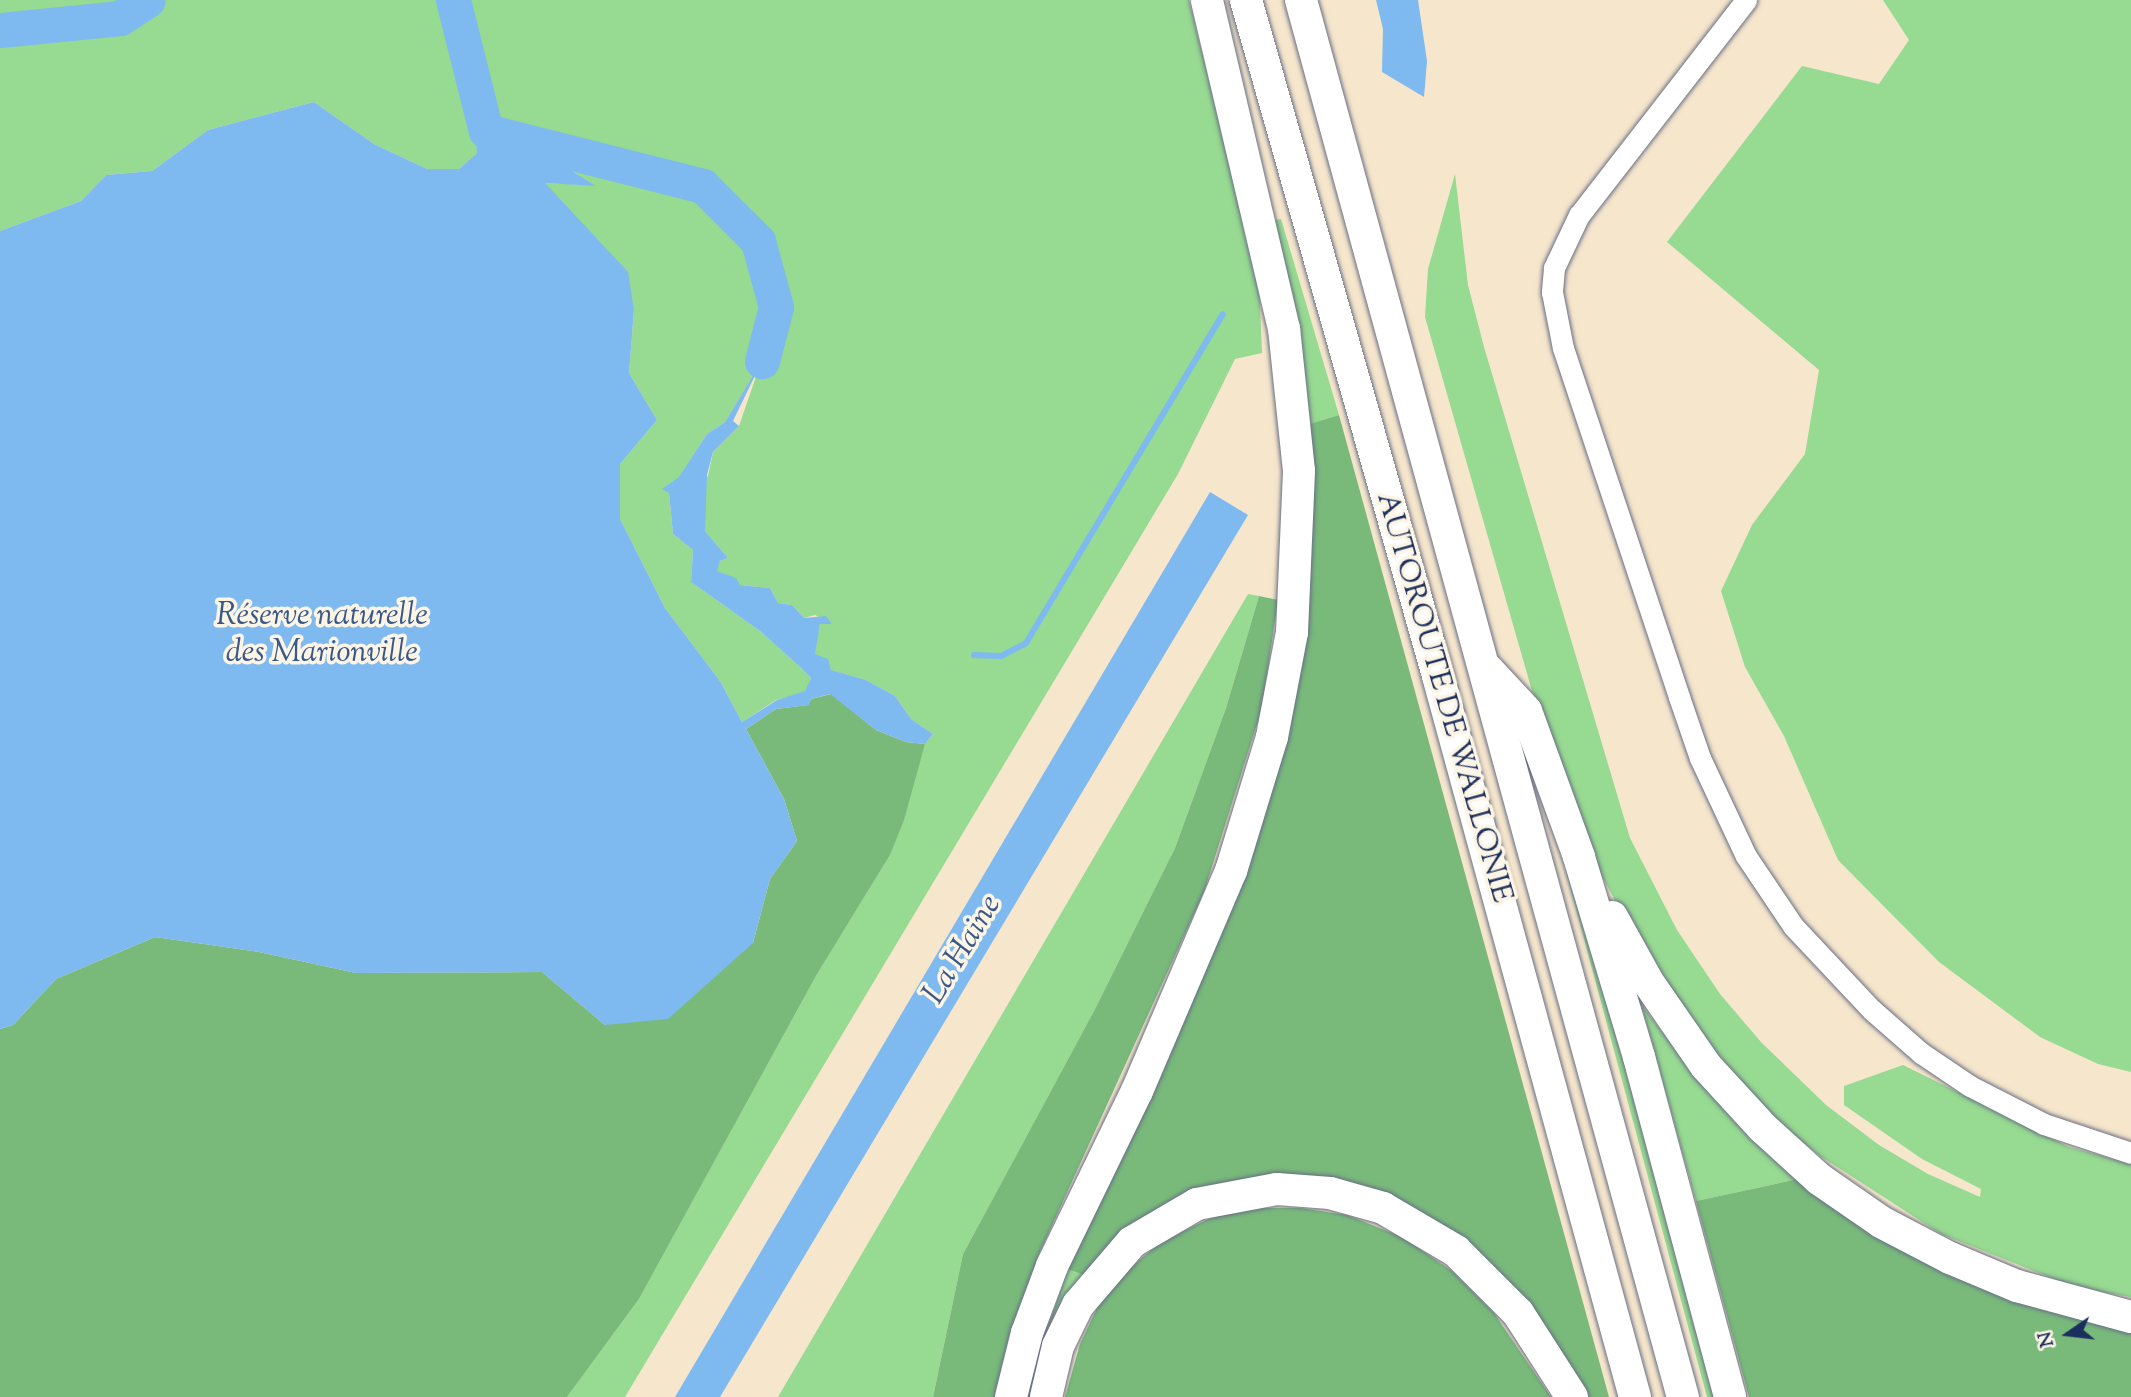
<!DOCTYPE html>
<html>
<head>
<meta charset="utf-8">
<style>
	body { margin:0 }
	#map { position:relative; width:2131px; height:1397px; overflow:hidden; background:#f6e6cc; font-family:"Sorts Mill Goudy",serif }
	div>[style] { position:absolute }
	.green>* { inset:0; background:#97da91 }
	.forest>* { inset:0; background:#79ba7b }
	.water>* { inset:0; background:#7eb9f0 }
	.stream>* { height:6px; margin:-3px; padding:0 3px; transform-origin:3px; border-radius:3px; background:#7eb9f0 }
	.river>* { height:35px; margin:-17.5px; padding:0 17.5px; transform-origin:17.5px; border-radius:17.5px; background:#7eb9f0 }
	.roads { filter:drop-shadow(0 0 2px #686f84) drop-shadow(0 0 2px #686f84) }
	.minor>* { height:21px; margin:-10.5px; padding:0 10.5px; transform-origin:10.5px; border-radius:10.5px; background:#fff }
	.highway>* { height:32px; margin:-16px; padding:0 16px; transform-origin:16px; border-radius:16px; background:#fff }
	span { translate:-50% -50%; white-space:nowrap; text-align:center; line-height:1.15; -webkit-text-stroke:7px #fcf5e5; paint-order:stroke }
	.street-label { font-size:30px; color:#1b2f5e }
	.water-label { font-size:32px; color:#39588a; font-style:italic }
	.north { position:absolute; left:2033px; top:1299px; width:70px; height:70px; -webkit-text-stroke:5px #fcf5e5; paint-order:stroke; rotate:256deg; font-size:19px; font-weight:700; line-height:28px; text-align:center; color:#1b2f5e }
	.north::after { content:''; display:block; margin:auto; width:24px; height:32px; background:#1b2f5e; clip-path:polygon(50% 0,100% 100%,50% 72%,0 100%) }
</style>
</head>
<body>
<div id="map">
	<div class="green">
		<div style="clip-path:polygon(0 0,1189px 0,1259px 282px,1262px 353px,1235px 359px,1178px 474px,625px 1397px,567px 1397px,639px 1299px,816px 976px,890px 855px,925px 744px,933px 734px,911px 719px,895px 696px,866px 680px,830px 670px,814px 654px,820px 624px,831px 623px,815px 615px,804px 618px,792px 605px,778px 603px,770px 588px,740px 585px,735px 578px,716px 571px,720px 561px,728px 558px,705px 531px,705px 518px,690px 494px,708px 476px,713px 452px,739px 426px,760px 365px,725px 422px,707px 434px,669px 493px,673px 534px,693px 550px,691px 582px,760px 631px,800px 667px,811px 678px,805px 692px,776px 700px,742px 722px,720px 681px,665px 608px,620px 519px,620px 464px,657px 420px,629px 373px,634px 310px,544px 183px,594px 185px,527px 141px,475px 129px,477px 153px,459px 169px,427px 169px,374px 144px,314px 102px,208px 130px,152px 171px,106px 175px,81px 201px,0 231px)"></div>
		<div style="clip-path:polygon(1883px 0,2131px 0,2131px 1072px,2098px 1064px,2040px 1037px,1939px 962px,1838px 860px,1784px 736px,1745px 667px,1721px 591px,1752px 525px,1805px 454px,1819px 370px,1667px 242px,1802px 66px,1879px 84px,1909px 40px)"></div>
		<div style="clip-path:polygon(1455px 174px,1468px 285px,1484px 347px,1630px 838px,1677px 930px,1720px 994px,1761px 1042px,1826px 1105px,1879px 1145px,1928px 1174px,1980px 1197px,1981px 1189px,1922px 1159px,1844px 1105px,1844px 1086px,1903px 1065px,2069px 1147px,2131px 1164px,2131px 1297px,2074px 1287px,1941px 1234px,1820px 1156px,1770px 1115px,1725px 1068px,1635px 939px,1600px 872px,1534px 698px,1425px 317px,1428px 269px)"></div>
		<div style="clip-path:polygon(1281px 219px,1339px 415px,1306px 425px,1272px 220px)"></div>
		<div style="clip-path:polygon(1248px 594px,1259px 596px,1226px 708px,1175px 848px,1094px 1011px,963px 1254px,933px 1397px,778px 1397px)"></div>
		<div style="clip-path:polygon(1565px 868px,1573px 879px,1720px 1397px,1707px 1397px)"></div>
		<div style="clip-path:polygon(1641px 1004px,1690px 1069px,1798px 1179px,1696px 1201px)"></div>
		<div style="clip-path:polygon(1067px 1269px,1087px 1276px,1037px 1397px,1026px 1397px)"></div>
	</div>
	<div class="forest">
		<div style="clip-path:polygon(1339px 415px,1609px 1397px,1584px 1397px,1474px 1253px,1260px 1180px,1087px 1276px,1067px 1269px,1266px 811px,1306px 425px)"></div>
		<div style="clip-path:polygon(1259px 596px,1278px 600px,1262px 708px,1204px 892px,1039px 1254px,1012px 1331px,996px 1397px,933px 1397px,963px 1254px,1094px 1011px,1175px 848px,1226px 708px)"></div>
		<div style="clip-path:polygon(831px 694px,876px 730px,906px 742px,925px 744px,904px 820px,890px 855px,816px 976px,639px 1299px,567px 1397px,0 1397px,0 1029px,13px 1025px,56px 979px,155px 937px,259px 952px,356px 973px,542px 972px,605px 1025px,753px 943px,770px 879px,797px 841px,784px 799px,746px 729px,776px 709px,808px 705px,811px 699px)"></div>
		<div style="clip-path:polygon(1798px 1179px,2131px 1327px,2131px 1397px,1749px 1397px,1696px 1201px)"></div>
		<div style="clip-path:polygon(1257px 1208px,1301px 1208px,1347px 1215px,1402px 1237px,1452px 1271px,1494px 1313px,1551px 1397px,1065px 1397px,1080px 1344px,1098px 1306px,1129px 1269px,1162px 1241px,1213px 1217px)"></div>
	</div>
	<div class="water">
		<div style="clip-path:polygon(1376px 0,1418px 0,1427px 61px,1424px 97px,1382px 72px,1383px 29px)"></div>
		<div style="clip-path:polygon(314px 102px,374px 144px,427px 169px,459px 169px,477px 153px,474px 129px,525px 141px,596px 186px,545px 183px,628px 272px,634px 310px,629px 373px,657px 420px,620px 464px,620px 519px,665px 608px,720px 681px,742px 722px,777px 700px,805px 691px,811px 678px,800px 667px,760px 631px,691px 582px,693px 550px,673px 534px,669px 493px,662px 489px,679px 477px,707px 434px,725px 422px,762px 361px,733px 421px,739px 426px,713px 452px,707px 475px,705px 531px,728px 558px,720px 561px,717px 571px,736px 578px,740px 585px,770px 588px,778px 603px,792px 605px,804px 618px,826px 616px,832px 624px,820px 624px,815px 654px,828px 659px,831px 670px,866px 680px,895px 696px,911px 719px,933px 734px,925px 744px,906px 742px,876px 730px,830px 694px,811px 699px,809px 705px,776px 709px,746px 729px,784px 799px,797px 841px,770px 879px,753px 943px,668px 1019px,605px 1025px,542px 972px,356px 973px,259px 952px,155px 937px,56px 979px,13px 1025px,0 1029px,0 231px,81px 201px,106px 175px,152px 171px,208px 130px)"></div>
		<div style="clip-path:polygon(1210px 492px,1248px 515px,720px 1397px,675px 1397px)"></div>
	</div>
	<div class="stream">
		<div style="left:974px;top:655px;width:27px;rotate:2deg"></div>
		<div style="left:1001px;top:656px;width:28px;rotate:-27deg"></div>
		<div style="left:1026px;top:643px;width:383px;rotate:-59.1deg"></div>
	</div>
	<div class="river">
		<div style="left:453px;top:0;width:135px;rotate:75.9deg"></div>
		<div style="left:486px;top:131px;width:224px;rotate:14.2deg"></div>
		<div style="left:703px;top:186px;width:78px;rotate:45deg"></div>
		<div style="left:758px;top:241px;width:68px;rotate:74.7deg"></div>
		<div style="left:776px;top:307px;width:56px;rotate:104.5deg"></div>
		<div style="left:0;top:30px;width:121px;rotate:-5.7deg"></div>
		<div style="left:120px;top:18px;width:33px;rotate:-33deg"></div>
	</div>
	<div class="roads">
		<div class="minor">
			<div style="left:1746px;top:0;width:272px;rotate:127.8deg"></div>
			<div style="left:1579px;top:215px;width:59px;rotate:115.3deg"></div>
			<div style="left:1554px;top:268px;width:24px;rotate:95deg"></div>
			<div style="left:1552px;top:292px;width:57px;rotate:78.9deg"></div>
			<div style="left:1563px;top:348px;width:368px;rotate:71.6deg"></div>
			<div style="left:1679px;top:697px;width:65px;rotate:71deg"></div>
			<div style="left:1700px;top:758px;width:108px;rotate:64.9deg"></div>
			<div style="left:1746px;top:856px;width:84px;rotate:56.1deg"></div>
			<div style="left:1793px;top:926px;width:115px;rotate:46.8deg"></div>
			<div style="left:1872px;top:1010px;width:65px;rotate:41.3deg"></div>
			<div style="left:1921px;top:1053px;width:59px;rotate:34deg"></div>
			<div style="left:1970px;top:1086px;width:83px;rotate:27.2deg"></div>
			<div style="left:2044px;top:1124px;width:92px;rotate:18.4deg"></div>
		</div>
		<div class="highway">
			<div style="left:1246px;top:0;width:703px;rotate:74.14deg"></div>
			<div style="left:1438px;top:676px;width:747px;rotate:74.72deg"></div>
			<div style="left:1301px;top:0;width:1448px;rotate:74.71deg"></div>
			<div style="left:1488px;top:670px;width:56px;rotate:47.2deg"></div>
			<div style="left:1526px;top:711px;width:155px;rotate:70deg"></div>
			<div style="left:1579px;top:857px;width:209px;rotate:73.3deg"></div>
			<div style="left:1639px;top:1057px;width:352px;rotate:75deg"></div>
			<div style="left:1612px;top:917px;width:74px;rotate:61deg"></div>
			<div style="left:1648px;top:982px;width:102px;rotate:55.4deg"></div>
			<div style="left:1706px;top:1066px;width:84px;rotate:47.4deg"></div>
			<div style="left:1763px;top:1128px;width:76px;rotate:42.3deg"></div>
			<div style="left:1819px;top:1179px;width:75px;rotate:34.7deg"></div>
			<div style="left:1881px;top:1222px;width:78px;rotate:27.6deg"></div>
			<div style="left:1950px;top:1258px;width:73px;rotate:22.7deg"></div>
			<div style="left:2017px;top:1286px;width:118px;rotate:15.2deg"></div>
			<div style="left:1011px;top:1397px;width:66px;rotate:-76deg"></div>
			<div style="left:1027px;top:1333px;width:72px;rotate:-69.5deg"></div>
			<div style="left:1052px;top:1266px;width:195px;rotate:-64.1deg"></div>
			<div style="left:1137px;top:1091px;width:239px;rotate:-66.9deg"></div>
			<div style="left:1231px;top:871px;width:140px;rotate:-73deg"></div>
			<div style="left:1272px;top:737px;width:107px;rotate:-79.2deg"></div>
			<div style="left:1292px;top:632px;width:161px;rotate:-87.5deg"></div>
			<div style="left:1299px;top:471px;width:143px;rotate:-96deg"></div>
			<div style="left:1284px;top:329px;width:338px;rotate:-103.2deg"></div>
			<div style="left:1046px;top:1397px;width:52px;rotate:-76.8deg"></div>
			<div style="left:1058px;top:1346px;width:46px;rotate:-64deg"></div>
			<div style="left:1078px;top:1305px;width:83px;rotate:-49.4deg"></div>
			<div style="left:1132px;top:1242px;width:75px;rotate:-30.3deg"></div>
			<div style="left:1197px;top:1204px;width:81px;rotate:-10.6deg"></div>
			<div style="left:1277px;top:1189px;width:53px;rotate:4.3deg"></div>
			<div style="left:1330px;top:1193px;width:55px;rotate:15.8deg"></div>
			<div style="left:1383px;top:1208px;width:85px;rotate:30.5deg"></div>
			<div style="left:1456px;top:1251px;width:88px;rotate:45deg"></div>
			<div style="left:1518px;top:1313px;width:100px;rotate:57.3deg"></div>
		</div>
	</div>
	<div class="street-label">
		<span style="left:1443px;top:698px;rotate:74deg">AUTOROUTE DE WALLONIE</span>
	</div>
	<div class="water-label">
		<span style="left:322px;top:635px">Réserve naturelle<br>des Marionville</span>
		<span style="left:963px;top:950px;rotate:-59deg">La Haine</span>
	</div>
	<div class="north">N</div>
</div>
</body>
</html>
